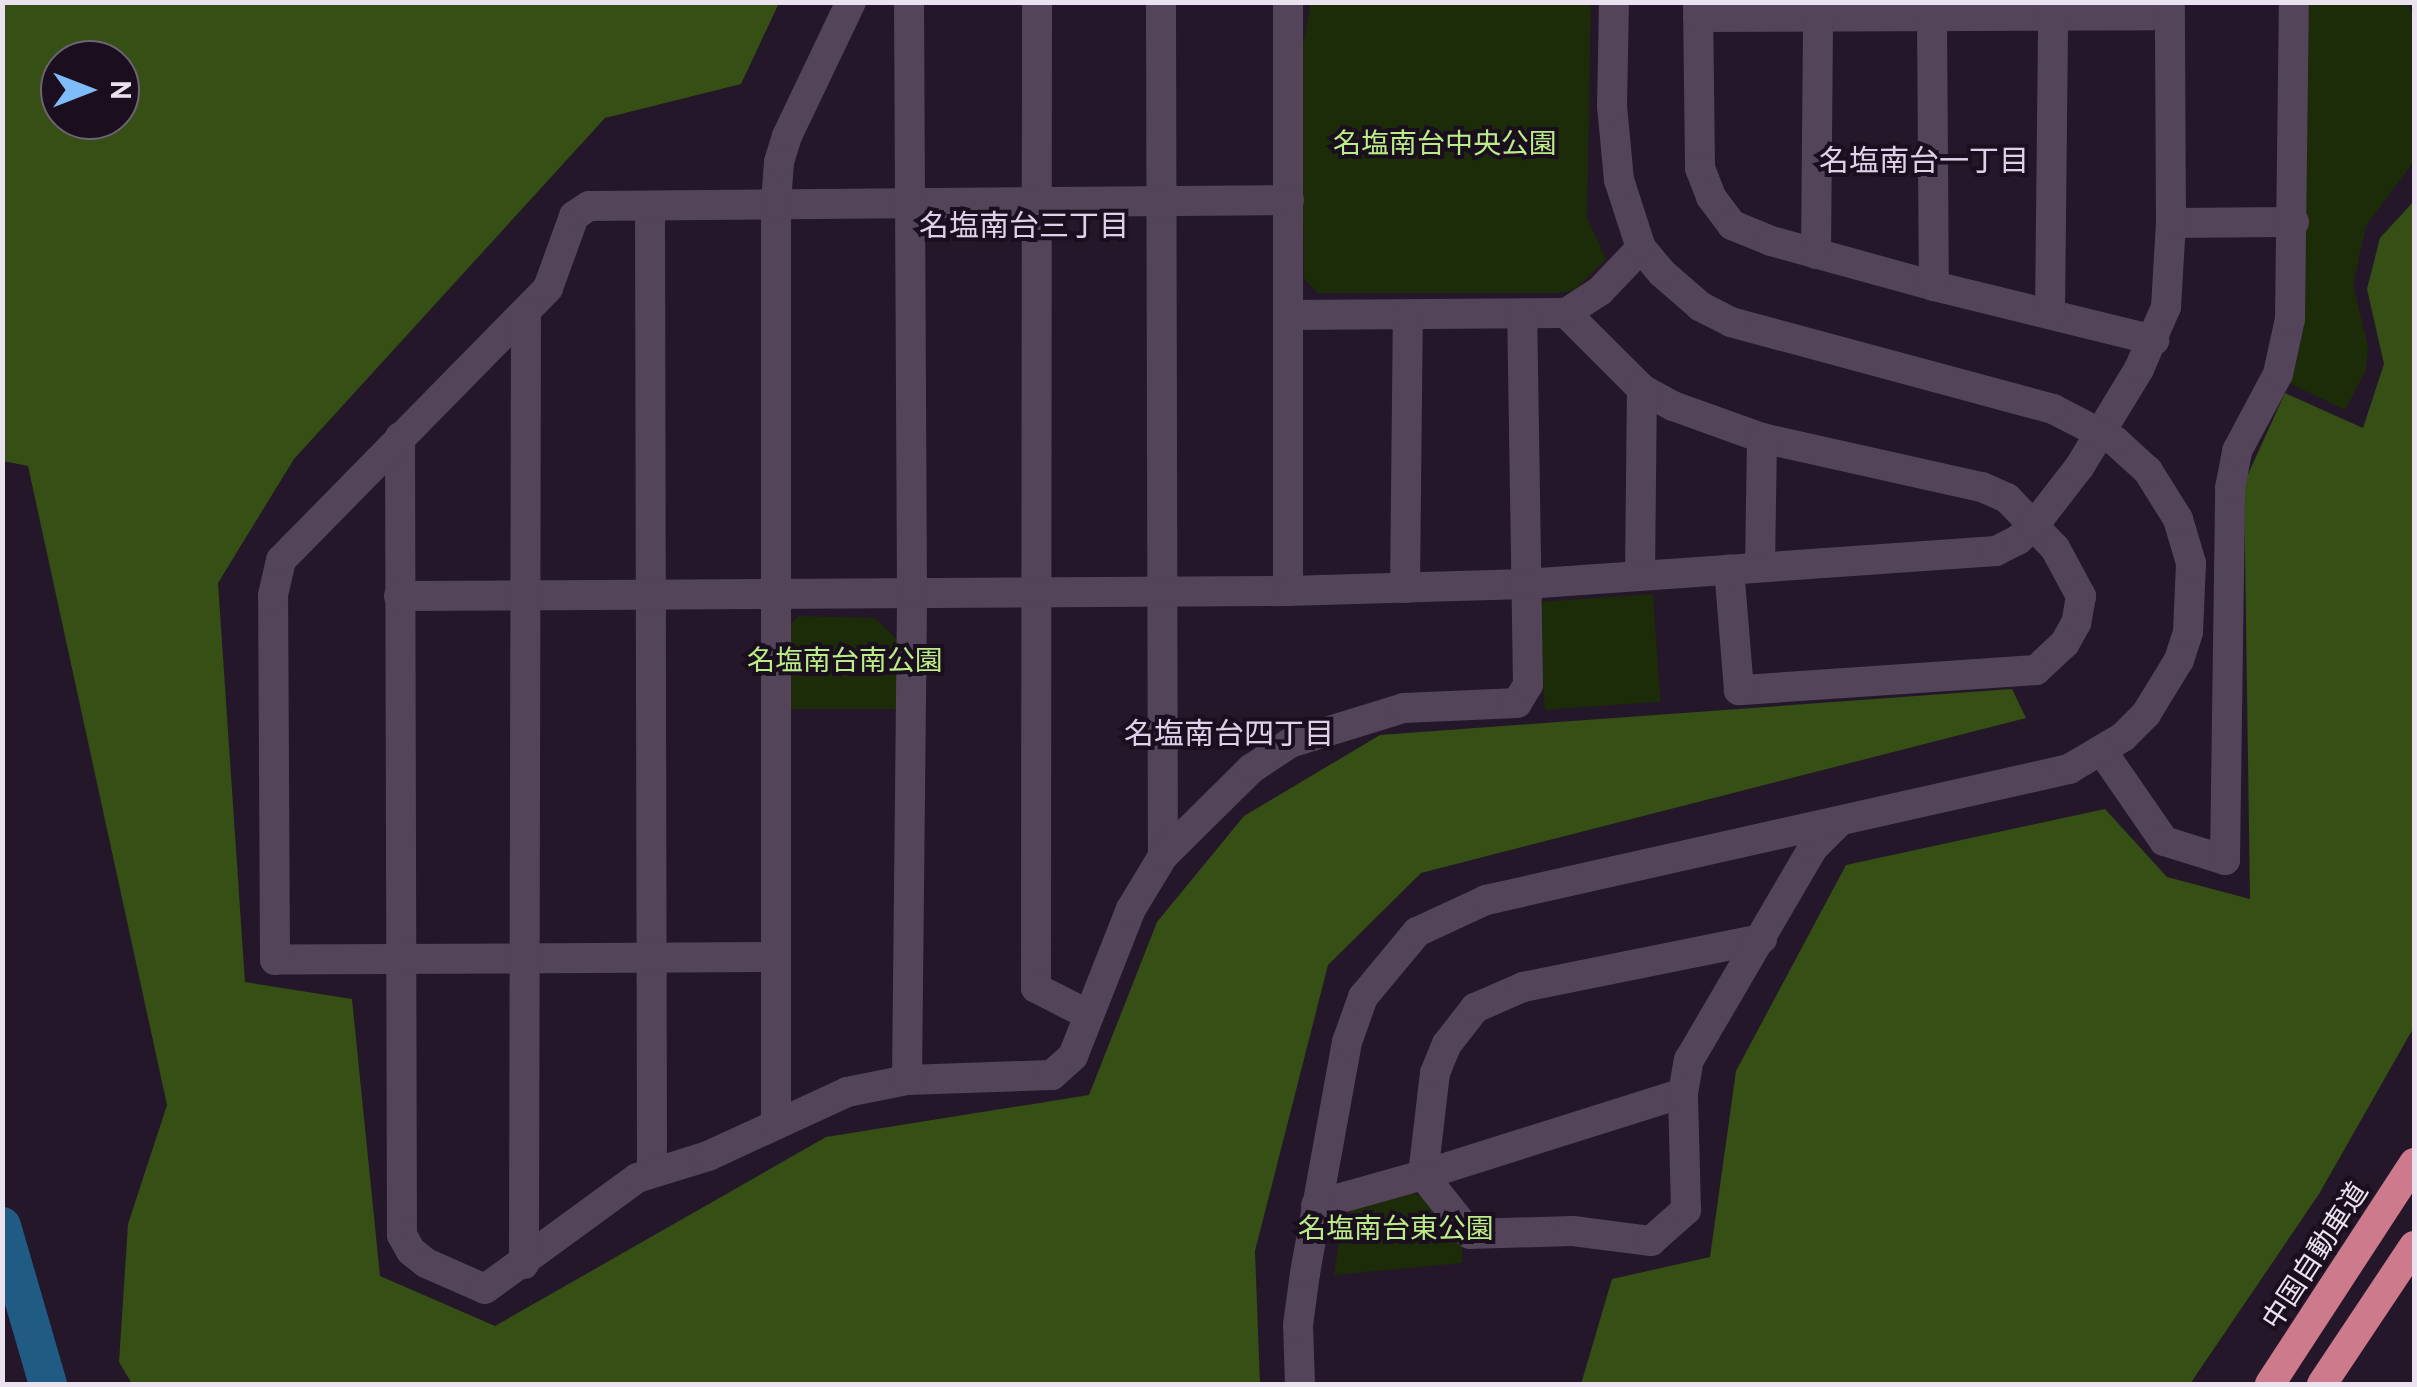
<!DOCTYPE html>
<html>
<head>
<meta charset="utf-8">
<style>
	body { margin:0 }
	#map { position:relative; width:2417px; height:1387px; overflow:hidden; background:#231729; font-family:Overpass,"Noto Sans JP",sans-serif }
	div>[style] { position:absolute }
	.green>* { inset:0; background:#1c2c09; transform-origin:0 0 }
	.forest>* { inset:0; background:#354f14 }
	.river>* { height:38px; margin:-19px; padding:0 19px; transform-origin:19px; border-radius:19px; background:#205b84 }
	.minor>* { height:30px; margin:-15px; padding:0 15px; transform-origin:15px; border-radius:15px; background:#534459 }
	.highway>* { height:30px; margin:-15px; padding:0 15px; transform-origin:15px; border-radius:15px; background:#cd7a8c }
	span { translate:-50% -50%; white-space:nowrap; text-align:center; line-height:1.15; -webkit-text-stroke:8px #1a0e1f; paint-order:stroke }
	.park-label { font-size:28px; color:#baed85 }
	.street-label { font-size:28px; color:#eae2ee }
	.neighbourhood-label { font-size:30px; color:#e0cfe8 }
	.frame { position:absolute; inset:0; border:5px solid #eae2ee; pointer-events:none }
	.north { position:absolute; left:40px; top:40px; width:100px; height:100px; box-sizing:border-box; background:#1a0e1f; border:2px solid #6d6372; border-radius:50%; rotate:90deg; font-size:28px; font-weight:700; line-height:40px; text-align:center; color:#eae2ee }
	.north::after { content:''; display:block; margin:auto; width:35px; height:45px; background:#7fbdfa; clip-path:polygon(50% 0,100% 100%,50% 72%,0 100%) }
</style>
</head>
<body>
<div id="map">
	<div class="green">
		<div style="clip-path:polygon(1311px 3px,1591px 3px,1587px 217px,1606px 259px,1575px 290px,1559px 293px,1318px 293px,1304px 279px,1301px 54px)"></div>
		<div style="clip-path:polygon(2309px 3px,2406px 3px,2414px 15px,2414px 161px,2366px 226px,2353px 285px,2368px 346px,2366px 370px,2345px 410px,2287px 382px)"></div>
		<div style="left:1653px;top:594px;width:108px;height:116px;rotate:86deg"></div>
		<div style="clip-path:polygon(798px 616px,875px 618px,899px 641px,899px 709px,791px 709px,791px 624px)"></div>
		<div style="clip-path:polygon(1406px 1192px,1426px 1197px,1463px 1234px,1462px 1263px,1334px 1275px,1342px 1221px,1359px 1202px)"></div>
	</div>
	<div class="forest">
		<div style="clip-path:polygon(evenodd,2px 3px,779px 3px,741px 84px,605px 118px,294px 459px,218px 583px,245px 982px,352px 999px,380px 1276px,495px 1326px,826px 1137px,1089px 1095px,1157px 922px,1244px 816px,1380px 735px,2012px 689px,2026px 718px,1421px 873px,1328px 965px,1255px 1251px,1260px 1384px,132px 1384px,119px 1362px,128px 1224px,167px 1105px,28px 466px,3px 461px,2px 3px,60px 60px,120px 60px,120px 120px,60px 120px,60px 60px)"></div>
		<div style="clip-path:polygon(2414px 201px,2414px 1027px,2319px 1194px,2190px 1384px,1581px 1384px,1612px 1279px,1710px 1257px,1736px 1071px,1846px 865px,2105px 809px,2167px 877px,2250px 899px,2244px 483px,2285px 393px,2363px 428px,2384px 364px,2367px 289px,2380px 238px)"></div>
	</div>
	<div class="river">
		<div style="left:2px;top:1226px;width:165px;rotate:73.8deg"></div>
	</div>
	<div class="minor">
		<div style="left:1037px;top:2px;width:986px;rotate:90.06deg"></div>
		<div style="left:1036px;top:988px;width:57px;rotate:27deg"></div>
		<div style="left:1161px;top:2px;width:854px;rotate:89.87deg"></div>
		<div style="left:1698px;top:2px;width:166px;rotate:89.3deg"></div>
		<div style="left:1700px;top:168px;width:31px;rotate:69deg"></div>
		<div style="left:1711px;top:197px;width:35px;rotate:53deg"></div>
		<div style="left:1732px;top:225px;width:42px;rotate:22.3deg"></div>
		<div style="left:1771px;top:241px;width:169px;rotate:15.4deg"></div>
		<div style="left:1934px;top:286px;width:227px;rotate:13.8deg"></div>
		<div style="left:1698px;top:17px;width:472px;rotate:-0.2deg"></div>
		<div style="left:1932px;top:18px;width:268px;rotate:89.6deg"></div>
		<div style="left:650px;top:206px;width:965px;rotate:89.88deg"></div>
		<div style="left:2171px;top:223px;width:123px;rotate:-0.5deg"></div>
		<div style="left:1816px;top:254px;width:236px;rotate:-89.5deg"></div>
		<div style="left:1566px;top:313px;width:107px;rotate:45deg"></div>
		<div style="left:1642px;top:389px;width:35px;rotate:29deg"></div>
		<div style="left:1673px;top:406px;width:95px;rotate:19.8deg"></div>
		<div style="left:1762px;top:438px;width:225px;rotate:12.6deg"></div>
		<div style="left:1982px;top:487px;width:27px;rotate:24deg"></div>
		<div style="left:2007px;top:498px;width:69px;rotate:46.2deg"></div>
		<div style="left:2055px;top:548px;width:55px;rotate:61.6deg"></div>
		<div style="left:2081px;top:596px;width:27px;rotate:100deg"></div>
		<div style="left:2076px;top:623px;width:23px;rotate:119deg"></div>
		<div style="left:2065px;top:643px;width:40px;rotate:137deg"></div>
		<div style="left:2036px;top:670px;width:298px;rotate:176.1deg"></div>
		<div style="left:1739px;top:690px;width:121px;rotate:-94.7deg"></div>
		<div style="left:2050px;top:314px;width:298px;rotate:-89.4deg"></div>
		<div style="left:1288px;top:315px;width:278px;rotate:-0.4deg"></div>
		<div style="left:1566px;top:313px;width:40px;rotate:-32.9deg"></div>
		<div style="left:1600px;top:291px;width:59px;rotate:-46.4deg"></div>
		<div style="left:400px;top:437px;width:798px;rotate:89.86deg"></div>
		<div style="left:402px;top:1235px;width:18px;rotate:61deg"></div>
		<div style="left:411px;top:1251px;width:19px;rotate:39deg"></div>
		<div style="left:426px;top:1263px;width:64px;rotate:23.8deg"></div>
		<div style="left:485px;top:1289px;width:188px;rotate:-36.1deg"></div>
		<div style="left:637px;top:1178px;width:74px;rotate:-17.2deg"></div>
		<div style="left:708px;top:1156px;width:153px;rotate:-24.7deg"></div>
		<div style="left:847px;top:1092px;width:61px;rotate:-11.3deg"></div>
		<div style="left:907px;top:1080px;width:145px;rotate:-2deg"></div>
		<div style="left:1052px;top:1075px;width:28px;rotate:-42deg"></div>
		<div style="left:1073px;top:1056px;width:158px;rotate:-68.5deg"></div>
		<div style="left:1131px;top:909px;width:62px;rotate:-58.9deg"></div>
		<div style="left:1163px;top:856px;width:124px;rotate:-44.7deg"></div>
		<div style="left:1251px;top:769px;width:47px;rotate:-33.7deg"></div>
		<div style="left:1290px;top:743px;width:119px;rotate:-17.1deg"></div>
		<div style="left:1404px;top:708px;width:113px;rotate:-2.5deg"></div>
		<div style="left:1517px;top:703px;width:21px;rotate:-59deg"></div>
		<div style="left:1528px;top:685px;width:369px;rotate:-90.9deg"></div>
		<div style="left:1760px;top:567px;width:129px;rotate:-89.1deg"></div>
		<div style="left:1640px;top:575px;width:186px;rotate:-89.4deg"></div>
		<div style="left:1405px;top:588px;width:273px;rotate:-89.4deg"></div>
		<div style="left:1288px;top:591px;width:589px;rotate:-90deg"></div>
		<div style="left:399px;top:596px;width:889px;rotate:-0.32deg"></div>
		<div style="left:1288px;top:591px;width:237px;rotate:-1.7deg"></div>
		<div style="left:1525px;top:584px;width:472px;rotate:-4deg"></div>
		<div style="left:1996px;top:551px;width:25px;rotate:-27deg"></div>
		<div style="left:2018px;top:540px;width:23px;rotate:-43deg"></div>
		<div style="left:2035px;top:524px;width:73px;rotate:-52.2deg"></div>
		<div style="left:2080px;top:466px;width:114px;rotate:-58.7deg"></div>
		<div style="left:2139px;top:369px;width:68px;rotate:-66.5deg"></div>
		<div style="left:2166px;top:307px;width:84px;rotate:-86.6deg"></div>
		<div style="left:2171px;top:223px;width:221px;rotate:-90.3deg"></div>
		<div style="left:2102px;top:751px;width:109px;rotate:55.4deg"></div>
		<div style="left:2164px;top:841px;width:64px;rotate:17.3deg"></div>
		<div style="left:2225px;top:860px;width:372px;rotate:-89.2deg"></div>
		<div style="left:2230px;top:488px;width:38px;rotate:-79deg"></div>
		<div style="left:2237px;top:451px;width:87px;rotate:-62deg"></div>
		<div style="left:2278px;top:374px;width:56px;rotate:-77.7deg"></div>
		<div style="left:2290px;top:319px;width:317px;rotate:-89.3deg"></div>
		<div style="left:774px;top:957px;width:499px;rotate:179.7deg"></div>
		<div style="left:275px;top:960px;width:365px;rotate:-90.3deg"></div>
		<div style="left:273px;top:595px;width:36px;rotate:-77deg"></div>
		<div style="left:281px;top:560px;width:381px;rotate:-45.5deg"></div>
		<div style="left:548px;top:288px;width:77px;rotate:-70.1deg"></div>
		<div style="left:574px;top:216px;width:18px;rotate:-34deg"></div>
		<div style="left:589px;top:206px;width:700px;rotate:-0.49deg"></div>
		<div style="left:907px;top:1080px;width:487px;rotate:-89.4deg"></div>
		<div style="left:912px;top:593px;width:591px;rotate:-90.29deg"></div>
		<div style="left:1683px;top:1093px;width:273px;rotate:162.5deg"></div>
		<div style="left:1423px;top:1175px;width:103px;rotate:-83.3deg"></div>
		<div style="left:1435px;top:1073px;width:31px;rotate:-68deg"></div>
		<div style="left:1447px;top:1044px;width:46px;rotate:-52.1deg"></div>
		<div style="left:1475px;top:1008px;width:52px;rotate:-23.6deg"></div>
		<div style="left:1523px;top:987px;width:244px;rotate:-11.4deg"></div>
		<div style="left:776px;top:1125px;width:922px;rotate:-90deg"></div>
		<div style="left:776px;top:203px;width:41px;rotate:-85.8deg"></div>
		<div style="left:779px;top:162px;width:27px;rotate:-73deg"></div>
		<div style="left:787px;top:136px;width:148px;rotate:-64.5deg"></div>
		<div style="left:1316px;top:1205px;width:111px;rotate:-15.7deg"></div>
		<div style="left:1423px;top:1175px;width:75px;rotate:51.5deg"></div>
		<div style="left:1470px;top:1234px;width:103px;rotate:-1.7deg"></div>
		<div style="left:1573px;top:1231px;width:79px;rotate:7.3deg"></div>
		<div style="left:1651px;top:1241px;width:47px;rotate:-41.5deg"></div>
		<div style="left:1686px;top:1210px;width:117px;rotate:-91.5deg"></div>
		<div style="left:1683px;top:1093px;width:34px;rotate:-80deg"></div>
		<div style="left:1689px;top:1060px;width:246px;rotate:-59.7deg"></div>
		<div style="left:1813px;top:848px;width:34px;rotate:-45deg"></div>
		<div style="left:524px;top:1264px;width:953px;rotate:-89.88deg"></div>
		<div style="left:1300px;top:1384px;width:59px;rotate:-91.9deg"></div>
		<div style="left:1298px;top:1325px;width:52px;rotate:-82.3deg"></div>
		<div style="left:1305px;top:1273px;width:235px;rotate:-79.7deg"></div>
		<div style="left:1347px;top:1042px;width:48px;rotate:-70.4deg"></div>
		<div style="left:1363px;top:997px;width:85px;rotate:-50.3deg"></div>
		<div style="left:1417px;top:932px;width:76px;rotate:-24.9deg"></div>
		<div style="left:1486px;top:900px;width:598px;rotate:-12.66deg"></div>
		<div style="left:2069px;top:769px;width:63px;rotate:-30.7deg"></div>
		<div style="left:2123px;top:737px;width:33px;rotate:-45deg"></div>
		<div style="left:2146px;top:714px;width:63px;rotate:-58.6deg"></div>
		<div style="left:2179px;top:660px;width:29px;rotate:-72deg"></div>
		<div style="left:2188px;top:632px;width:69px;rotate:-87.5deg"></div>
		<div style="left:2191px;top:563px;width:46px;rotate:-106.5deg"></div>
		<div style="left:2178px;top:519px;width:57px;rotate:-122deg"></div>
		<div style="left:2148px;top:471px;width:45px;rotate:-137.7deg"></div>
		<div style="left:2115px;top:441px;width:70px;rotate:-152.7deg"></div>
		<div style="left:2053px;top:409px;width:334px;rotate:-164.9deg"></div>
		<div style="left:1731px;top:322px;width:35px;rotate:-153deg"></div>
		<div style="left:1700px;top:306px;width:50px;rotate:-139deg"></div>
		<div style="left:1662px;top:273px;width:33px;rotate:-130deg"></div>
		<div style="left:1641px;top:248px;width:71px;rotate:-107.9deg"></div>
		<div style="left:1619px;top:180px;width:74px;rotate:-95.4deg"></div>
		<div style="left:1612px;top:106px;width:104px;rotate:-88.9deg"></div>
	</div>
	<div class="highway">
		<div style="left:2270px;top:1384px;width:264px;rotate:-56.9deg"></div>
		<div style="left:2322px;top:1384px;width:166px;rotate:-56.3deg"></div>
	</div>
	<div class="park-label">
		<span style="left:1445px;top:146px">名塩南台中央公園</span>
		<span style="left:845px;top:663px">名塩南台南公園</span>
		<span style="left:1396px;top:1231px">名塩南台東公園</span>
	</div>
	<div class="street-label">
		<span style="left:2317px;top:1257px;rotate:-57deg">中国自動車道</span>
	</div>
	<div class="neighbourhood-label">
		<span style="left:1924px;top:164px">名塩南台一丁目</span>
		<span style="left:1024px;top:229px">名塩南台三丁目</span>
		<span style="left:1229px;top:737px">名塩南台四丁目</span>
	</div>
	<div class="frame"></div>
	<div class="north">N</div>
</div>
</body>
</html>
